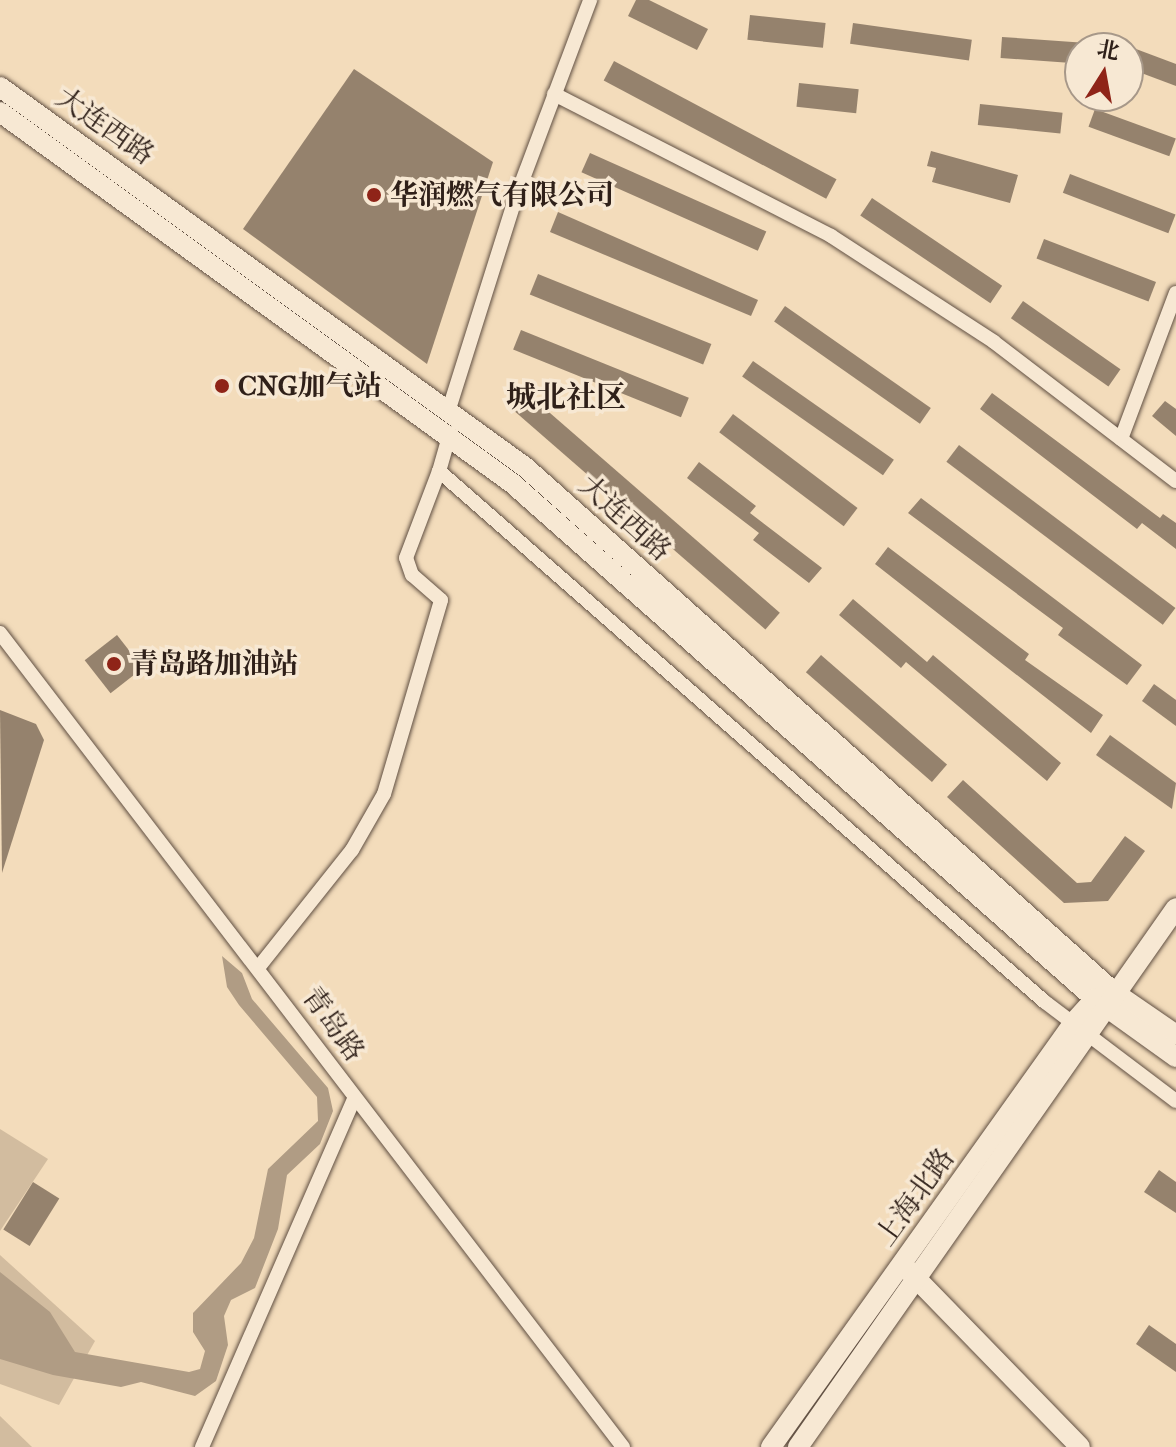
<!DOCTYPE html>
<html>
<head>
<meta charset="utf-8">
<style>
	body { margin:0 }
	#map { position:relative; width:1176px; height:1447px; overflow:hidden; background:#f3dcbb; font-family:"IM FELL French Canon","Noto Serif SC",serif }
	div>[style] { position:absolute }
	.green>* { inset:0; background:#d2bc9f }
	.water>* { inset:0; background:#b09c84 }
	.building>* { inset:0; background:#95826d; transform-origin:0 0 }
	.roads { filter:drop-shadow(0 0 2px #604f42) drop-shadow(0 0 2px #604f42) }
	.street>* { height:14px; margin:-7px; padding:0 7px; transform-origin:7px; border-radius:7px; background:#f7e8d3 }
	.secondary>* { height:20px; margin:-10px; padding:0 10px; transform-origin:10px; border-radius:10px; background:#f7e8d3 }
	.dots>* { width:22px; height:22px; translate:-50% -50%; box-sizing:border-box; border:4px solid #f7e8d3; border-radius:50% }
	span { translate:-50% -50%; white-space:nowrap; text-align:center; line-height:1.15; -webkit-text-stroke:7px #f7e8d3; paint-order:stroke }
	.street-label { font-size:28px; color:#2f2019 }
	.poi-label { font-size:28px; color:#2f2019; font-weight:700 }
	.left { translate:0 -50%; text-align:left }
	.neighbourhood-label { font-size:30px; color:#2f2019; font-weight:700 }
	.north { position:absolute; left:1064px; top:32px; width:80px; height:80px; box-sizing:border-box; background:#f7e8d3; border:2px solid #a79889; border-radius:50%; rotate:11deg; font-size:22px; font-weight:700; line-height:32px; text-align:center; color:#2f2019 }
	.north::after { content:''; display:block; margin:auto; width:28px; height:36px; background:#8f2418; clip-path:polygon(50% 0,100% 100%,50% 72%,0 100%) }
</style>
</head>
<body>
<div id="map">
	<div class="green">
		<div style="clip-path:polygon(0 1129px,48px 1159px,0 1231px)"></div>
		<div style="clip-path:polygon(0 1255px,95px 1341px,59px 1405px,0 1384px)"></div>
		<div style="clip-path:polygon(0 1416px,32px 1447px,0 1447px)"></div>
	</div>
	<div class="water">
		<div style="clip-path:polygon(222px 956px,242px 973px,252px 999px,328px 1088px,333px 1111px,320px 1144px,287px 1175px,278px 1229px,255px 1288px,231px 1300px,224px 1316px,228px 1345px,216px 1381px,195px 1396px,141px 1382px,121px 1387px,53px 1375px,0 1359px,0 1272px,50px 1312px,75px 1352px,189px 1372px,200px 1369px,205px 1351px,193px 1332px,193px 1313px,241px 1263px,254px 1238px,268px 1169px,318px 1121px,317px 1097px,239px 1005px,227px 987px)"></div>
	</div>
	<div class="building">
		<div style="clip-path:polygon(636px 0,649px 0,708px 29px,697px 50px,628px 16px)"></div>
		<div style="left:750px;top:15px;width:76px;height:25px;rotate:6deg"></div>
		<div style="left:853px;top:23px;width:120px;height:21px;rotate:8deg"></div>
		<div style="left:1002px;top:37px;width:78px;height:21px;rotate:4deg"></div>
		<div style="clip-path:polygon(1128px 46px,1176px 64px,1176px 86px,1128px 68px)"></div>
		<div style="left:614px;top:61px;width:252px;height:22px;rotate:28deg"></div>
		<div style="clip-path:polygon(354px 69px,493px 162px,427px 364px,243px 229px)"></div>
		<div style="left:799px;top:83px;width:60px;height:24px;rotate:6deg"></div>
		<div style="left:980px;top:104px;width:83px;height:21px;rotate:6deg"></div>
		<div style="left:1095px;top:109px;width:86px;height:19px;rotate:20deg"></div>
		<div style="clip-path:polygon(931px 151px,1018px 175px,1010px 203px,932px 182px,936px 168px,927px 166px)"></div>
		<div style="left:590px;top:153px;width:193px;height:21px;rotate:24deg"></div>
		<div style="left:1070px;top:174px;width:113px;height:20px;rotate:21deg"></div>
		<div style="left:872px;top:198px;width:157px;height:21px;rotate:34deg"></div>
		<div style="clip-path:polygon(558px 212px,758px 300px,751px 316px,550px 232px)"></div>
		<div style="left:1044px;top:239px;width:120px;height:21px;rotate:21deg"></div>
		<div style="left:538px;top:274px;width:187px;height:22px;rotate:22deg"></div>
		<div style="left:1023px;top:301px;width:119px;height:21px;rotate:35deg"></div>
		<div style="left:785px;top:306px;width:178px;height:19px;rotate:35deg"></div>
		<div style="left:521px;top:330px;width:181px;height:21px;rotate:22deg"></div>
		<div style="left:753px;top:361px;width:172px;height:19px;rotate:35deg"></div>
		<div style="left:527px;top:393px;width:335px;height:22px;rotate:41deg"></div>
		<div style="clip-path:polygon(992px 393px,1160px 518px,1163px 514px,1176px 523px,1176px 549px,1142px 523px,1137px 529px,980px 409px)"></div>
		<div style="clip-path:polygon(1165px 401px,1176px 409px,1176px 436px,1152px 416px)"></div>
		<div style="left:733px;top:414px;width:156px;height:23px;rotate:37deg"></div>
		<div style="left:959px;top:445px;width:271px;height:21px;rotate:37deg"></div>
		<div style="clip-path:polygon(699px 462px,756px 506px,750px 513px,822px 568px,809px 583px,753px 540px,759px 533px,687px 478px)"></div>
		<div style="clip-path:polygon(921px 498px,1142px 665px,1127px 685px,1058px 635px,1063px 628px,908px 513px)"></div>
		<div style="clip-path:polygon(888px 547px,1029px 654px,1025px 660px,1103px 715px,1091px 733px,875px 564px)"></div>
		<div style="clip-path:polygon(853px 599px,927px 662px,933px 655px,1061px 763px,1047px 781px,906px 662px,901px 668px,839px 615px)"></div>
		<div style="left:117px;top:635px;width:42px;height:41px;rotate:52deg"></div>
		<div style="left:821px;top:655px;width:167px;height:23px;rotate:41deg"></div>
		<div style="clip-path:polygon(1154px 684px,1176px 700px,1176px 726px,1142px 701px)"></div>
		<div style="clip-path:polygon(0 710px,36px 724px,44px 740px,2px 873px)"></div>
		<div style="clip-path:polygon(1110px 735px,1176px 783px,1172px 809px,1096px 755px)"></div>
		<div style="clip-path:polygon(963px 780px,1077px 883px,1091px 882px,1125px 836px,1145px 851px,1108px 901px,1064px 903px,947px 797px)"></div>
		<div style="clip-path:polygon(1159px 1170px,1176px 1182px,1176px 1213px,1144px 1192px)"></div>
		<div style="left:33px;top:1182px;width:31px;height:56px;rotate:32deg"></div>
		<div style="clip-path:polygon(1149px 1325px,1176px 1344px,1176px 1372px,1136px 1344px)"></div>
	</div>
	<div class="roads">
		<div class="street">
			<div style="left:554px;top:94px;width:311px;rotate:27.1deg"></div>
			<div style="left:831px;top:236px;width:194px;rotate:33deg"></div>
			<div style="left:994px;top:342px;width:229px;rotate:37.4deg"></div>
			<div style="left:449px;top:409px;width:219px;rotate:-72.5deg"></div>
			<div style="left:515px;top:200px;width:214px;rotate:-69.4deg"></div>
			<div style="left:450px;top:433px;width:40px;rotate:106deg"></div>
			<div style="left:439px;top:471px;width:806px;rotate:41.23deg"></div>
			<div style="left:1045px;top:1002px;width:164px;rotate:37.1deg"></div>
			<div style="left:1121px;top:439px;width:156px;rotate:-69.4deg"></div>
			<div style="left:0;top:633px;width:1025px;rotate:52.57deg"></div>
			<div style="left:258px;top:968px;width:151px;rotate:-51.5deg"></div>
			<div style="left:352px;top:850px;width:64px;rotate:-60.3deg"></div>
			<div style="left:384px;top:794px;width:202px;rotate:-73.6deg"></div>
			<div style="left:441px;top:600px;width:38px;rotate:-139deg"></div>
			<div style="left:412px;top:575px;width:18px;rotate:-109deg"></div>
			<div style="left:406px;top:558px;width:93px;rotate:-69.2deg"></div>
			<div style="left:202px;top:1447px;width:380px;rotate:-66.4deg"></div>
		</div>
		<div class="secondary">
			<div style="left:0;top:87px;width:648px;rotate:35.9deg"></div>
			<div style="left:525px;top:467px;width:790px;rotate:41.72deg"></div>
			<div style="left:1115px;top:993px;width:74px;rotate:34.5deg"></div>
			<div style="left:0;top:112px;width:632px;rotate:35.93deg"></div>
			<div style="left:512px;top:483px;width:779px;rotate:41.51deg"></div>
			<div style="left:1095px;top:999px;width:100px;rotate:35.6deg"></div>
			<div style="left:909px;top:1271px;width:245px;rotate:45.8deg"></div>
			<div style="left:771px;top:1447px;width:522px;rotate:-54.51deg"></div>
			<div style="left:1074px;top:1022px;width:31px;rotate:-48deg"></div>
			<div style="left:1095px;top:999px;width:13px;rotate:-18deg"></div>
			<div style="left:798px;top:1447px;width:658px;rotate:-54.96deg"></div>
		</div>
	</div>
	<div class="dots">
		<div style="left:374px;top:195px;background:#8f2418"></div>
		<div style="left:222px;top:386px;background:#8f2418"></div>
		<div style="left:114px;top:664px;background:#8f2418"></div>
	</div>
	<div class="street-label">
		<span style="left:105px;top:126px;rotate:35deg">大连西路</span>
		<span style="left:625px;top:518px;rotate:42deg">大连西路</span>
		<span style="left:333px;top:1024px;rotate:54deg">青岛路</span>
		<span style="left:915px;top:1197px;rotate:-54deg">上海北路</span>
	</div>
	<div class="poi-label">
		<span class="left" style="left:390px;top:195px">华润燃气有限公司</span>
		<span class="left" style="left:238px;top:386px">CNG加气站</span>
		<span class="left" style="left:130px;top:664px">青岛路加油站</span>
	</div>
	<div class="neighbourhood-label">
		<span style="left:566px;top:398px">城北社区</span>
	</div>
	<div class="north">北</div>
</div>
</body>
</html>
